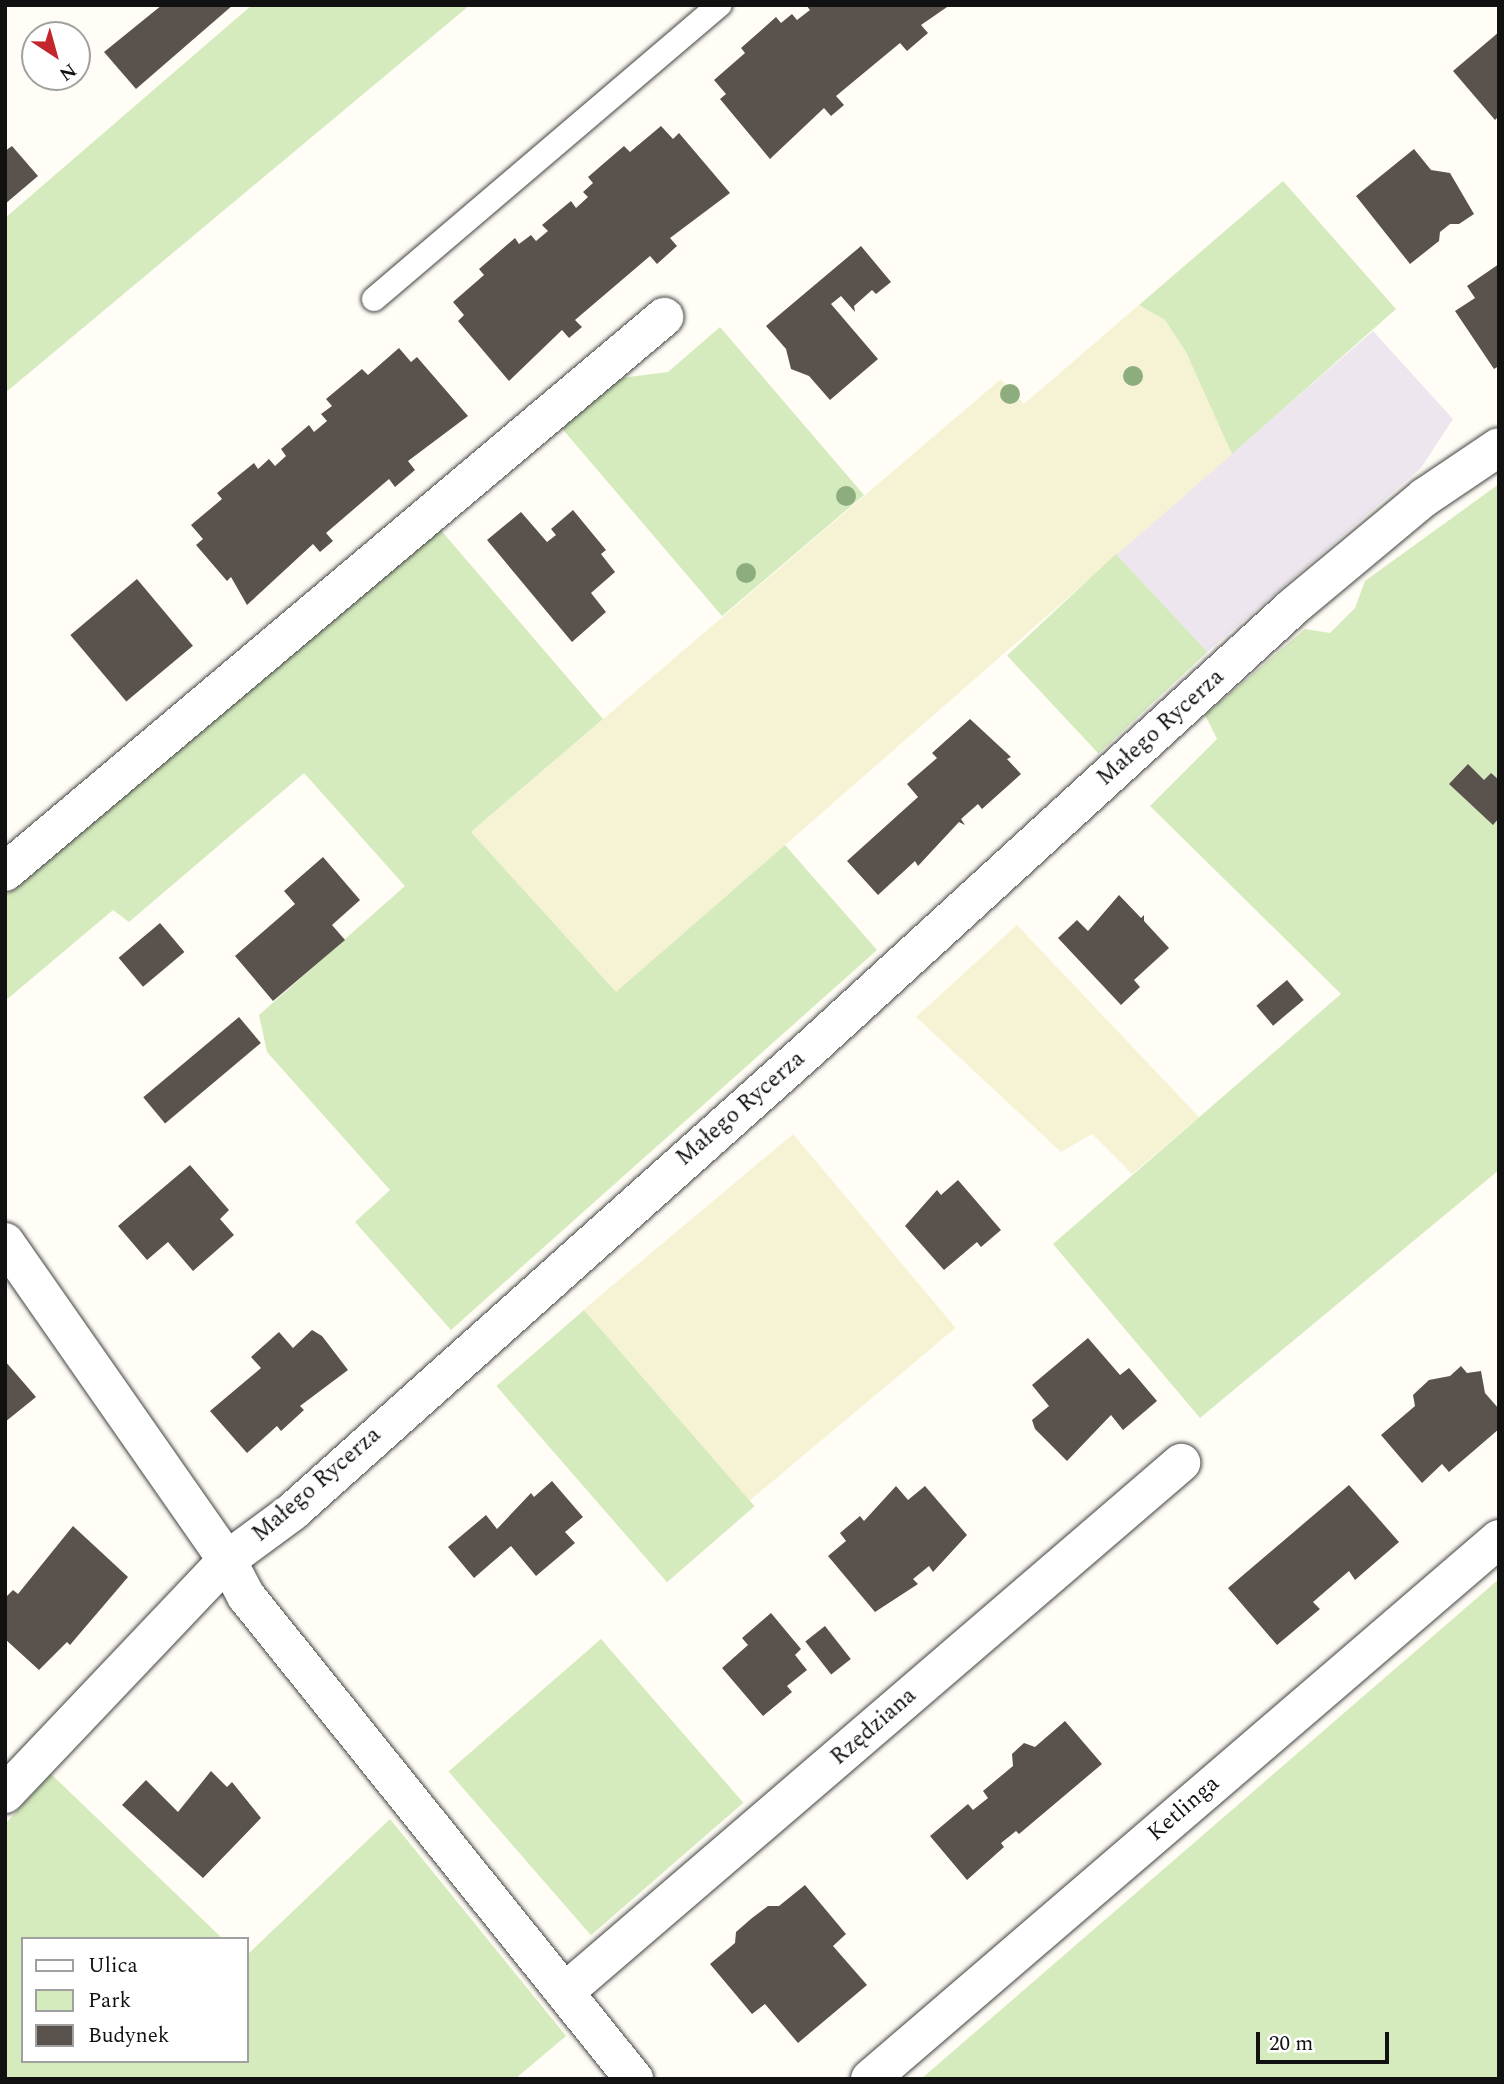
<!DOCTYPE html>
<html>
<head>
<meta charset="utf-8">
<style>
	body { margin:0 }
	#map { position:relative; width:1504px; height:2084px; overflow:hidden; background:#fffdf5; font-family:Spectral,serif }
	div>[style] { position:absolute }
	.industrial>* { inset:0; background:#eee6ef }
	.farmland>* { inset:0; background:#f6f3d4; transform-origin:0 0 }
	.green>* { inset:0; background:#d5ebbd; transform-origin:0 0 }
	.building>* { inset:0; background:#5a524d; transform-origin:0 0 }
	.roads { filter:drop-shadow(0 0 2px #444) drop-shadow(0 0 2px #444) }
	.service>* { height:24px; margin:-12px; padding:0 12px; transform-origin:12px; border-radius:12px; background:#fff }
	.minor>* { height:38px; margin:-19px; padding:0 19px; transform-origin:19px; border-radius:19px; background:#fff }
	.trees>* { width:20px; height:20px; margin:-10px; border-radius:50%; background:#8dad7f }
	span { translate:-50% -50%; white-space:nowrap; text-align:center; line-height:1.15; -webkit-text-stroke:7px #fff; paint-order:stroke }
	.street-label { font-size:23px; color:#111 }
	.frame { position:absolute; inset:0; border:7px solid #111; pointer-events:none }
	.legend { position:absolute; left:21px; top:1937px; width:228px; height:126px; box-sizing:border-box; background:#fff; border:2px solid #a0a0a0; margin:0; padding:9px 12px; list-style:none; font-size:21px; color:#111 }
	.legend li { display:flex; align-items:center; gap:14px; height:35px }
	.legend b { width:35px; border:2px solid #a0a0a0 }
	.north { position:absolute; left:21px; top:21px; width:70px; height:70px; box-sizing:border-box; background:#fff; border:2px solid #a0a0a0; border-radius:50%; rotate:144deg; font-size:19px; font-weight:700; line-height:28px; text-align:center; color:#111 }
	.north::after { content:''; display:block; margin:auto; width:24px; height:32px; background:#c4262e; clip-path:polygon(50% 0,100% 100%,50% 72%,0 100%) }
	.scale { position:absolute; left:1256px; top:2032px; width:133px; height:32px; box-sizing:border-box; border:4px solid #111; border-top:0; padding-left:9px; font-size:21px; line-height:24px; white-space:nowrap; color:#111; -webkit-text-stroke:5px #fff; paint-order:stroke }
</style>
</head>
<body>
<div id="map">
	<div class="industrial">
		<div style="clip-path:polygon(1373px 331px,1453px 419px,1421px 468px,1207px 652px,1116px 554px)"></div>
	</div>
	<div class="farmland">
		<div style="clip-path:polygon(1139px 305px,1165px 320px,1187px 352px,1232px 454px,616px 993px,471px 832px,1001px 379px,1024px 404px)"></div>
		<div style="clip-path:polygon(1017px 925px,1199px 1117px,1132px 1174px,1092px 1134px,1061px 1152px,916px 1017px)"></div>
		<div style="left:793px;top:1134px;width:253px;height:273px;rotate:50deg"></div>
	</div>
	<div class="green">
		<div style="clip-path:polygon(252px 5px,470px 5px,5px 393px,5px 218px)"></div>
		<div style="clip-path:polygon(1283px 181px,1396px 309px,1232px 454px,1186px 352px,1165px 320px,1139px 305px)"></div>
		<div style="clip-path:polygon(720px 327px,864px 495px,722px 616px,559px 425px,613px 379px,668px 372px)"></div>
		<div style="clip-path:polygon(1499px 484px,1499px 1170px,1200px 1418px,1053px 1244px,1341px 994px,1150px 806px,1217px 739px,1205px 715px,1305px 629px,1330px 633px,1355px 608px,1365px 581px)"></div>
		<div style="clip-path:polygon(439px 528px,603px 719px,471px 832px,616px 992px,785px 845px,877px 950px,451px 1330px,355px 1222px,390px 1190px,267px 1052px,259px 1015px,405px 886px,304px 773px,129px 922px,113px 910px,5px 1001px,5px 896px)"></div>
		<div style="left:1116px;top:554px;width:134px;height:149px;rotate:47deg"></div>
		<div style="left:584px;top:1310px;width:260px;height:116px;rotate:49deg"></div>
		<div style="clip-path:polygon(1499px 1579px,1499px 2079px,921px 2079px)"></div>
		<div style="left:601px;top:1639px;width:217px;height:202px;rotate:49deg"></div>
		<div style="clip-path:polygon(51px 1774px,223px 1939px,23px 1939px,23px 2061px,247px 2061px,247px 1955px,390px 1819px,566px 2036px,515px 2079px,5px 2079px,5px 1824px)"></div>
	</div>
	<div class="building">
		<div style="clip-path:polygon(162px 5px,233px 5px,136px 89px,104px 52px)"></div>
		<div style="clip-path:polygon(806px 5px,950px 5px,921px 25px,928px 33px,907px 51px,900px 43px,836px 96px,844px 105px,831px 116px,824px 108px,770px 159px,720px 99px,726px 94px,714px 80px,745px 53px,741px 48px,776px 17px,781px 23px,792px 14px,797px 20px,810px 10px)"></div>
		<div style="clip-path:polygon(1499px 32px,1499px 116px,1495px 120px,1453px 71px)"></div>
		<div style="clip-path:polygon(661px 126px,673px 139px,679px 133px,730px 193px,670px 238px,677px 246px,657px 264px,650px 256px,575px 320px,582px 327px,569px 338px,562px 330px,509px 381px,458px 321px,464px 315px,453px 302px,484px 275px,479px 269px,515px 238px,519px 244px,531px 235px,536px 241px,548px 231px,542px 225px,571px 201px,576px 208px,588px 197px,583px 192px,593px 183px,588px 177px,624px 146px,630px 152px)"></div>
		<div style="clip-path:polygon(12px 146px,38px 176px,5px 204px,5px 151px)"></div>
		<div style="clip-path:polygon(1414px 149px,1431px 170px,1450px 173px,1474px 214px,1459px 224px,1450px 224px,1440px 232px,1439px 241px,1410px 264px,1356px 196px)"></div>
		<div style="clip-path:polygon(861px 246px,891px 282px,876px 294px,872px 290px,854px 306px,855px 312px,841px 296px,831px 304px,878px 359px,830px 400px,809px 376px,791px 369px,786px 349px,766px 326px)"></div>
		<div style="clip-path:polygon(1499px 264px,1499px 366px,1494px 369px,1455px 311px,1475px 298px,1467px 286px)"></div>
		<div style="clip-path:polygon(399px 348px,411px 362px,417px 357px,468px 416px,408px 461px,415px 470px,395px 487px,389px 479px,326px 533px,333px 541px,320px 552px,313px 544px,247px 605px,231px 577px,227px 581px,196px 545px,203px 539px,191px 525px,222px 499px,217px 493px,254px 463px,258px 469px,269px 459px,275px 466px,286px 456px,281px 449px,309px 425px,314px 432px,327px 421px,321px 414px,332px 406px,326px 399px,362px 369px,368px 375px)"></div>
		<div style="clip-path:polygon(573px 510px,606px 550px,601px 554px,615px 572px,591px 593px,606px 612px,572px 642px,487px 540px,521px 512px,547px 542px,556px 535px,551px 529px)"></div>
		<div style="left:137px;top:579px;width:87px;height:87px;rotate:50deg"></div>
		<div style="clip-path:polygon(970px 719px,1011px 757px,1007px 759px,1021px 774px,982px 809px,978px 804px,961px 819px,965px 825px,959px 822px,918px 866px,915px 861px,878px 895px,847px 861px,918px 797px,907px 784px,937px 758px,932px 753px)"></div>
		<div style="clip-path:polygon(1468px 764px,1484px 780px,1491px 773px,1499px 780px,1499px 818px,1493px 825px,1449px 784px)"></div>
		<div style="clip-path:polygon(323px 857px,360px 900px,332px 925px,345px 940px,273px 1001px,235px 956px,295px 904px,284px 891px)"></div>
		<div style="clip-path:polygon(1119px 895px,1141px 918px,1144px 915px,1144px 921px,1169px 948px,1134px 980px,1140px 987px,1121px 1005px,1058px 938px,1077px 920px,1088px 931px)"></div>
		<div style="left:160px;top:923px;width:38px;height:54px;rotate:50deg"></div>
		<div style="left:1287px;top:980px;width:26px;height:40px;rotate:50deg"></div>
		<div style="left:239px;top:1017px;width:34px;height:125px;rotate:50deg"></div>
		<div style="clip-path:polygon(190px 1165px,229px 1210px,220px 1219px,234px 1235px,193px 1271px,168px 1242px,147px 1260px,118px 1226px)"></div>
		<div style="clip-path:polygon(958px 1180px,1001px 1230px,981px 1247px,977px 1242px,944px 1270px,905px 1226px,937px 1190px,941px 1195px)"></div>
		<div style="clip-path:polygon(312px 1330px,322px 1336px,348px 1370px,300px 1406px,304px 1410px,281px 1431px,277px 1426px,247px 1453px,210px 1411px,261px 1368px,251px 1357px,279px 1332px,293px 1348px)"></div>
		<div style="clip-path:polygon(1088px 1338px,1120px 1375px,1129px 1368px,1157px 1401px,1123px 1430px,1111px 1415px,1067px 1461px,1035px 1429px,1032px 1420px,1049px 1406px,1032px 1385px)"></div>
		<div style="clip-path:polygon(5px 1361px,36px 1397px,5px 1422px)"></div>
		<div style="clip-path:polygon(1461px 1366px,1467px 1373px,1481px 1371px,1485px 1393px,1499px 1409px,1499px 1429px,1449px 1472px,1442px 1464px,1422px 1483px,1381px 1435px,1415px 1406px,1413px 1395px,1429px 1380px,1450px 1376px)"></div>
		<div style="clip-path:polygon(552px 1481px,583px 1517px,565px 1532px,575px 1543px,536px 1576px,511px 1546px,474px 1578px,448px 1547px,486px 1515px,497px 1529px,531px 1493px,534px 1497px)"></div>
		<div style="clip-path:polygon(1349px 1485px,1399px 1542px,1355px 1580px,1349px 1571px,1313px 1602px,1320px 1609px,1277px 1645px,1228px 1588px)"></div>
		<div style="clip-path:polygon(896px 1486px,908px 1500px,925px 1486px,967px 1535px,933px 1572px,929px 1566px,913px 1579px,918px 1584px,875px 1612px,828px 1556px,846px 1541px,840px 1533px,860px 1516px,864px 1521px)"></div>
		<div style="clip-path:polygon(73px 1526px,128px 1577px,70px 1645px,67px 1642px,39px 1670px,5px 1639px,5px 1598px,13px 1590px,18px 1594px)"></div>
		<div style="clip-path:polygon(771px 1613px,801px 1649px,795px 1655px,807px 1670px,787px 1686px,792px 1692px,763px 1716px,722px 1668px,748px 1645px,742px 1638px)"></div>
		<div style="left:825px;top:1626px;width:42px;height:25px;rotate:52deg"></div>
		<div style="clip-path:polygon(1065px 1721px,1102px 1764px,1019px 1834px,1016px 1831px,1001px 1843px,1004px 1847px,967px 1880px,930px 1836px,968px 1804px,973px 1810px,988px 1798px,983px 1791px,1013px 1766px,1012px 1754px,1024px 1743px,1035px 1747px)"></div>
		<div style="clip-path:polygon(211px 1771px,227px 1787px,232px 1782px,261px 1818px,203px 1878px,122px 1805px,146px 1780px,178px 1812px)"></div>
		<div style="clip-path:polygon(805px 1885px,846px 1934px,833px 1946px,867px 1985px,798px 2043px,765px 2004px,752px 2014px,710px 1964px,735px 1943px,736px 1932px,752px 1918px,768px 1906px,779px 1906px)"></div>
	</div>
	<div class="roads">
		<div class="service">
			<div style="left:374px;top:299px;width:454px;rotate:-40.4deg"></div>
		</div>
		<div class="minor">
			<div style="left:5px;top:872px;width:862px;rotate:-40.1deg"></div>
			<div style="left:5px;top:1242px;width:388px;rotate:55.1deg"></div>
			<div style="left:227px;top:1560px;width:41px;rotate:62.2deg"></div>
			<div style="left:246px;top:1596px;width:620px;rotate:51.22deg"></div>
			<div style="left:5px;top:1794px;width:323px;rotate:-46.5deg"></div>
			<div style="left:227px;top:1560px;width:81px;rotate:-36.4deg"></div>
			<div style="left:292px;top:1512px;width:699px;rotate:-41.81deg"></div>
			<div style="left:813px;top:1046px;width:652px;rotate:-42.45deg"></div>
			<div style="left:1294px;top:606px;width:170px;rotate:-39.8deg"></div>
			<div style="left:1425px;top:497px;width:89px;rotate:-34deg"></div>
			<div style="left:566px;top:1991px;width:811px;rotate:-40.65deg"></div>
			<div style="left:870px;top:2079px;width:829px;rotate:-40.65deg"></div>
		</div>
	</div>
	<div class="trees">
		<div style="left:1133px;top:376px"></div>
		<div style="left:1010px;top:394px"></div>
		<div style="left:846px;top:496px"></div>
		<div style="left:746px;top:573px"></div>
	</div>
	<div class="street-label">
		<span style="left:1161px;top:728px;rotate:-42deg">Małego Rycerza</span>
		<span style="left:741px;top:1109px;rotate:-41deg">Małego Rycerza</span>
		<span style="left:317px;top:1485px;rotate:-41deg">Małego Rycerza</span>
		<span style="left:874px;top:1727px;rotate:-41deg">Rzędziana</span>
		<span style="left:1184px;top:1809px;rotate:-41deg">Ketlinga</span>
	</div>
	<div class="frame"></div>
	<ul class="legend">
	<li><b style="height:9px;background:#fff"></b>Ulica</li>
	<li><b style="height:19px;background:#d5ebbd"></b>Park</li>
	<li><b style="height:19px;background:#5a524d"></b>Budynek</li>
	</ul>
	<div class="north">N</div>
	<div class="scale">20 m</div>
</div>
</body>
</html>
